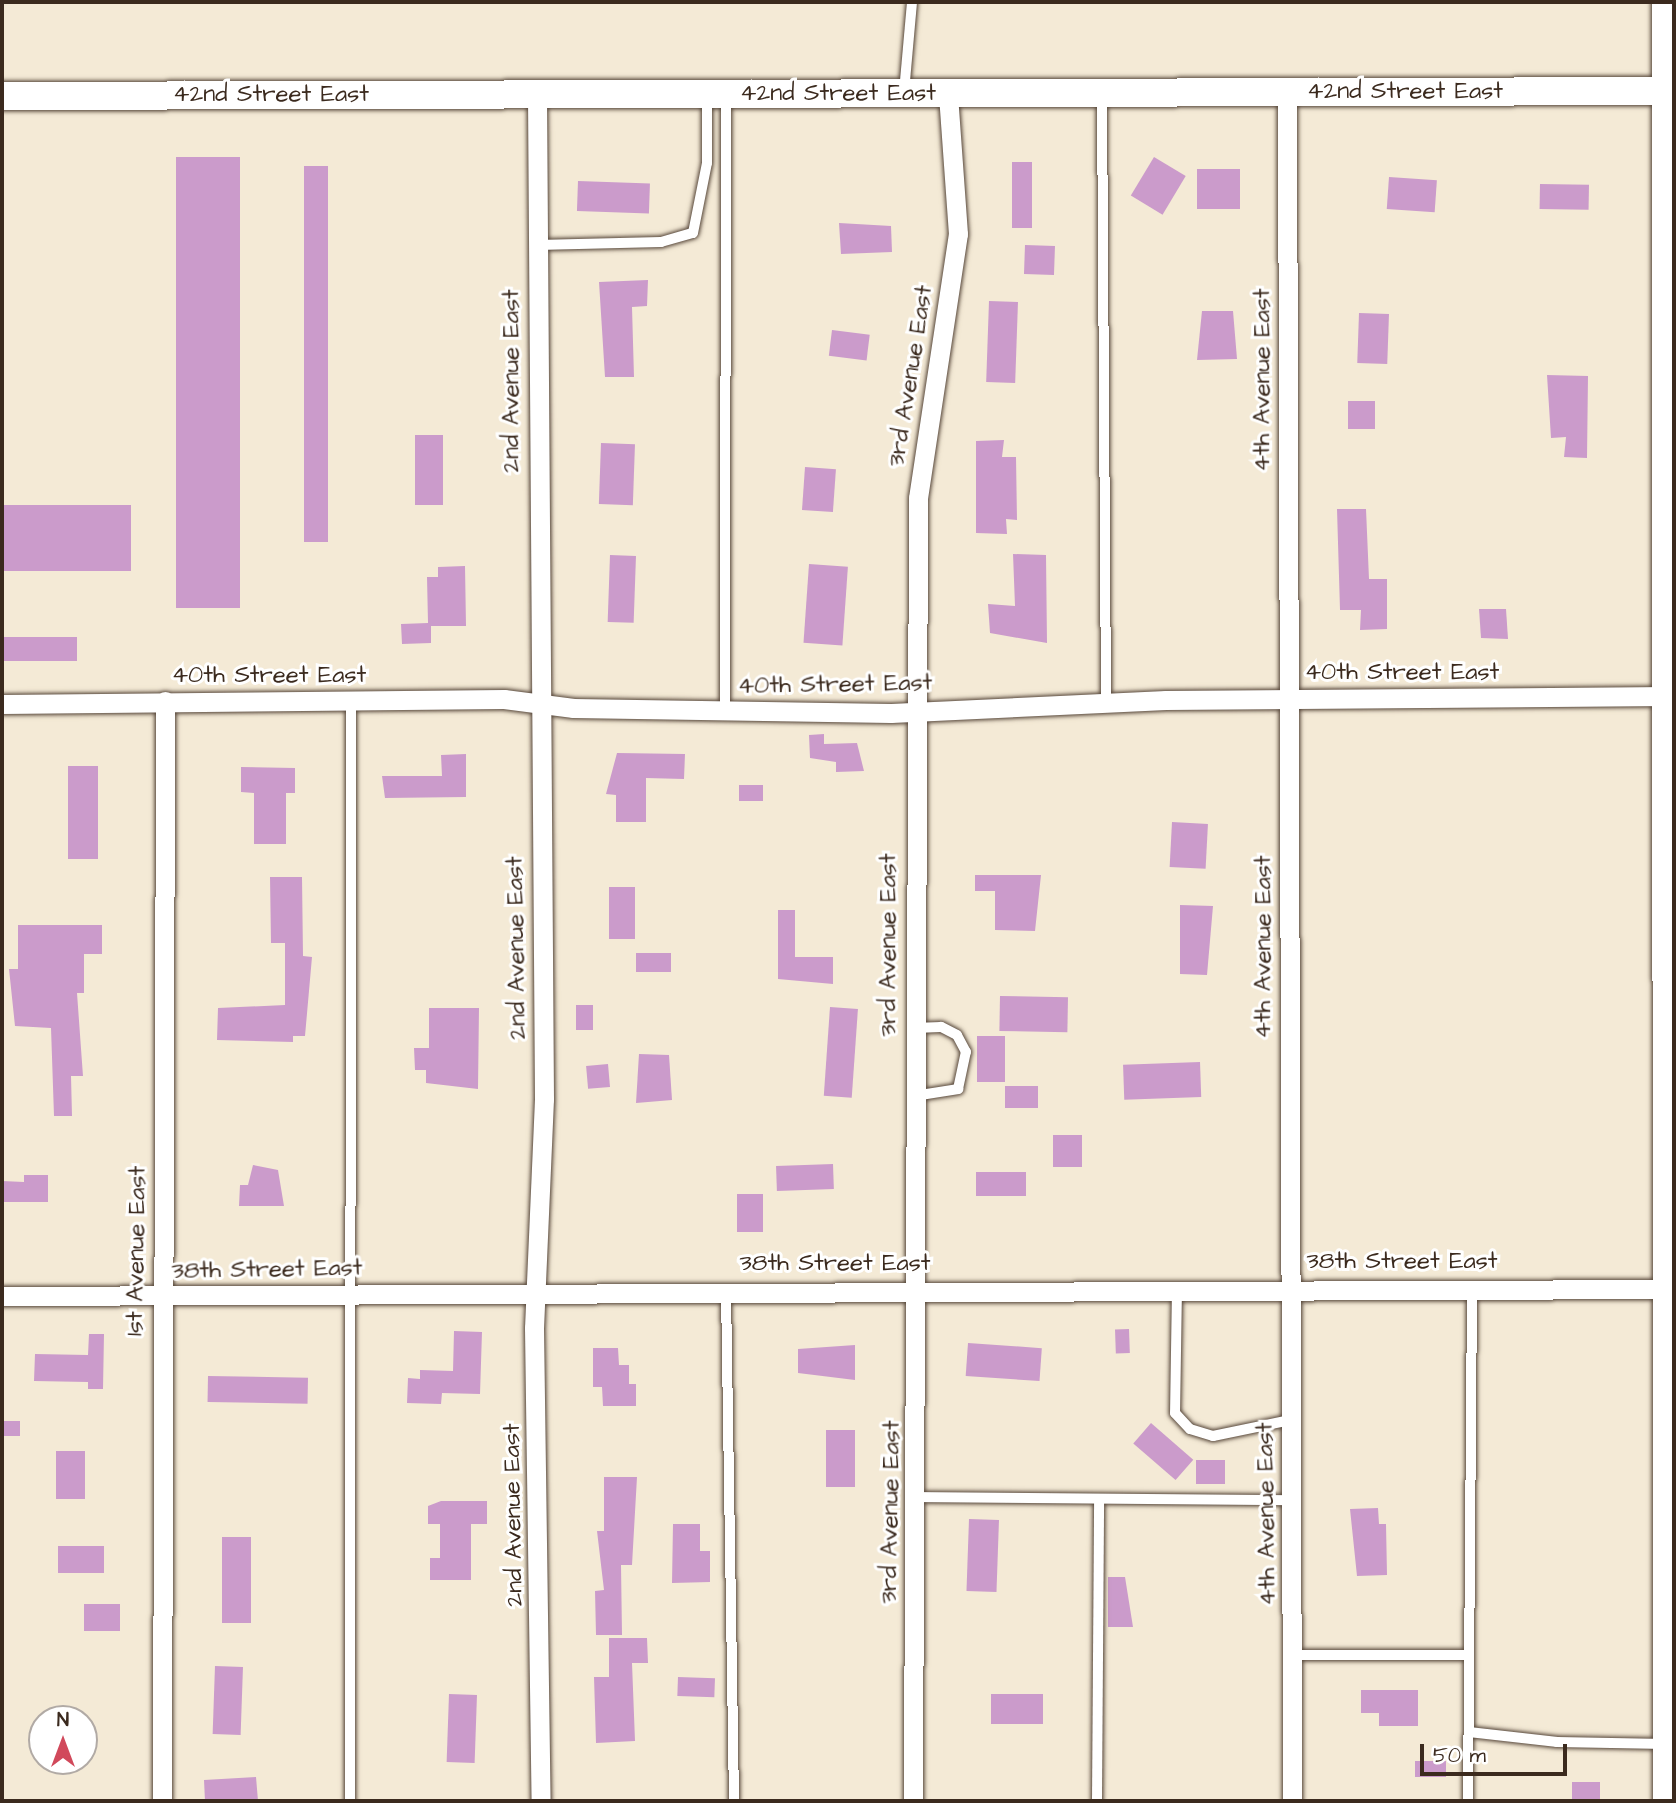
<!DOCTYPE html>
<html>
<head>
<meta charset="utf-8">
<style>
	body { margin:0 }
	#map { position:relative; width:1676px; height:1803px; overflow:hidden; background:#f4ead6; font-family:"Architects Daughter",sans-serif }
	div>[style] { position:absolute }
	.building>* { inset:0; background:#cb9bcb; transform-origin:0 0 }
	.roads { filter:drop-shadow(0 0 2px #57473a) drop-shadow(0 0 2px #57473a) }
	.lane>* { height:10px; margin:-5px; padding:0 5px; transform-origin:5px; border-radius:5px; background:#fff }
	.street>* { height:19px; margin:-9.5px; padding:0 9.5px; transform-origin:9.5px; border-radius:9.5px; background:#fff }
	.secondary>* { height:28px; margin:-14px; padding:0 14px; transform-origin:14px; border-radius:14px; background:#fff }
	span { translate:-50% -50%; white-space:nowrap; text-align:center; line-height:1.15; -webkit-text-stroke:6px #fff; paint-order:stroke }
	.street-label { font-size:24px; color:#3b2a1e }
	.frame { position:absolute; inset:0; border:4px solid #3b2a1e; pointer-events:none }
	.north { position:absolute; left:28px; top:1705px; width:70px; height:70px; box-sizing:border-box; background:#fff; border:2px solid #b1aaa5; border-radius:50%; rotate:0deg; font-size:19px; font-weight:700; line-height:28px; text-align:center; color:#3b2a1e }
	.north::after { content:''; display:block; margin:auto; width:24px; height:32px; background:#d1495b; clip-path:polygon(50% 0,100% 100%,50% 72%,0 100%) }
	.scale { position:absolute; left:1420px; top:1744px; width:147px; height:32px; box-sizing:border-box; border:4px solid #3b2a1e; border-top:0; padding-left:9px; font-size:21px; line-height:24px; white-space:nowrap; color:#3b2a1e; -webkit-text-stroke:5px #fff; paint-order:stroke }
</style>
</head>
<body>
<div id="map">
	<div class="building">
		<div style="left:176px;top:157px;width:64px;height:451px"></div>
		<div style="left:1154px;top:157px;width:37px;height:45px;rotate:31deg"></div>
		<div style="left:1012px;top:162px;width:20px;height:66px"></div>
		<div style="left:304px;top:166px;width:24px;height:376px"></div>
		<div style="left:1197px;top:169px;width:43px;height:40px"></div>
		<div style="left:1389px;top:177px;width:48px;height:32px;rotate:4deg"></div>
		<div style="left:578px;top:181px;width:72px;height:30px;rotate:2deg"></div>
		<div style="left:1540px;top:184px;width:49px;height:25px;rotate:1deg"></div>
		<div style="clip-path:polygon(839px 223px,891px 226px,892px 252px,841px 254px)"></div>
		<div style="left:1025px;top:245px;width:30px;height:29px;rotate:2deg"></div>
		<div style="clip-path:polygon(648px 280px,647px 306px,632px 307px,634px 377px,605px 377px,599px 282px)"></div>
		<div style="left:989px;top:301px;width:29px;height:81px;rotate:2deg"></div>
		<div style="clip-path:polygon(1202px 311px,1233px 311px,1237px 359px,1197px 360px)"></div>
		<div style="left:1359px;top:313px;width:30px;height:50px;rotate:2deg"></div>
		<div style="left:832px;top:330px;width:38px;height:26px;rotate:7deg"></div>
		<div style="clip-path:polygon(1547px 375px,1588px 376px,1587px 458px,1564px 457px,1566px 437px,1551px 438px)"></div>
		<div style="left:1348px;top:401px;width:27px;height:28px"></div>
		<div style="left:415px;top:435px;width:28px;height:70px"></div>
		<div style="clip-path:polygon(1004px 440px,1002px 457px,1016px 457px,1017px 520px,1006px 519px,1007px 534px,976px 533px,976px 441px)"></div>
		<div style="left:601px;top:443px;width:34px;height:61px;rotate:2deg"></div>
		<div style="left:805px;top:467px;width:31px;height:43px;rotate:4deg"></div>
		<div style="left:2px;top:505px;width:129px;height:66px"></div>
		<div style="clip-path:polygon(1337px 509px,1366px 509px,1369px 579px,1387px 579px,1387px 629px,1360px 630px,1361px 610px,1340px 610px)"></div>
		<div style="clip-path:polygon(1013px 554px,1046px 555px,1047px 643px,990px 633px,988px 604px,1015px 606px)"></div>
		<div style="left:610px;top:555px;width:26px;height:67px;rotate:2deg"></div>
		<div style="left:809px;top:564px;width:39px;height:79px;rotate:4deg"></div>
		<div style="clip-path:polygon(465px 566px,466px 626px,431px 626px,431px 643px,402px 644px,401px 624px,428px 623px,427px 577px,438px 577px,438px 567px)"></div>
		<div style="clip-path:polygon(1479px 609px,1506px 609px,1508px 639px,1481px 638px)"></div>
		<div style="left:2px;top:637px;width:75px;height:24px"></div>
		<div style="clip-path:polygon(824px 734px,824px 744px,857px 743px,864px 771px,836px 772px,836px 762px,810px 758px,809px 735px)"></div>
		<div style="clip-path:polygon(617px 753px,685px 754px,684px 779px,646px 778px,646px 822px,616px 822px,616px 795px,606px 794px)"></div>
		<div style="clip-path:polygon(466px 754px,466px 797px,385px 798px,382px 776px,442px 776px,441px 755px)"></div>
		<div style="left:68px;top:766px;width:30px;height:93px"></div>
		<div style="clip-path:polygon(241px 767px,295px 768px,295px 793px,286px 793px,286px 844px,254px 844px,254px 793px,241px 792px)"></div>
		<div style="left:739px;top:785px;width:24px;height:16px"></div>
		<div style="left:1172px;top:822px;width:36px;height:45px;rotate:3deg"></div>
		<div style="clip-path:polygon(975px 875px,1041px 875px,1035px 931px,995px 930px,995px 891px,975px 891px)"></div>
		<div style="clip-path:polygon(270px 877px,302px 877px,303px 956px,312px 957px,305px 1036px,293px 1036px,293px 1042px,217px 1040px,218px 1008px,285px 1005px,285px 943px,271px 943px)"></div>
		<div style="left:609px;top:887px;width:26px;height:52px"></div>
		<div style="clip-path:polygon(1180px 905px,1213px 906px,1207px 975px,1180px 974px)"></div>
		<div style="clip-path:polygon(778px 910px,795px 910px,795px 957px,833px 957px,833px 984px,778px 979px)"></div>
		<div style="clip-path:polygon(18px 925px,102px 925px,102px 954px,84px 954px,84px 993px,77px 993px,83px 1076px,71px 1076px,72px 1116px,54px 1116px,51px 1028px,15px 1026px,9px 969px,18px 969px)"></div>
		<div style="left:636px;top:953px;width:35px;height:19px"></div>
		<div style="left:1000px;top:996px;width:68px;height:35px;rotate:1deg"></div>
		<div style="left:576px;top:1005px;width:17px;height:25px"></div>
		<div style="left:830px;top:1007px;width:28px;height:89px;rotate:4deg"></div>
		<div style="clip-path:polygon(429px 1008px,479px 1008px,478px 1089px,426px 1083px,426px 1070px,415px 1070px,414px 1048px,429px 1048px)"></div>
		<div style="left:977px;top:1036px;width:28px;height:46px"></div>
		<div style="clip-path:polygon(639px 1054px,669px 1055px,672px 1100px,636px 1103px)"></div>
		<div style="left:1200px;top:1062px;width:35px;height:77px;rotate:88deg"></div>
		<div style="left:608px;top:1064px;width:23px;height:22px;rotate:85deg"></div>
		<div style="left:1005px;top:1086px;width:33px;height:22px"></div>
		<div style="left:1082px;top:1135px;width:32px;height:29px;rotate:90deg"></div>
		<div style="left:833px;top:1164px;width:25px;height:57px;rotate:88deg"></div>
		<div style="clip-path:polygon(253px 1165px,278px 1170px,284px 1206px,239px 1206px,240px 1185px,248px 1185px)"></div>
		<div style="left:1026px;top:1172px;width:24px;height:50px;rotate:90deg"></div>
		<div style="clip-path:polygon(24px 1175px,48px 1175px,48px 1202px,2px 1202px,2px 1181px,24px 1182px)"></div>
		<div style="left:737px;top:1194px;width:26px;height:38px"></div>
		<div style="left:1129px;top:1329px;width:24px;height:14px;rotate:88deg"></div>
		<div style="clip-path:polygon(454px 1331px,482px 1332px,480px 1394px,442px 1393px,441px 1404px,407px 1403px,408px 1378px,420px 1379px,420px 1370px,453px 1371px)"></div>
		<div style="clip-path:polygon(89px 1334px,104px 1334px,103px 1389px,88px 1389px,88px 1382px,34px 1381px,35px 1354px,88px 1355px)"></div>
		<div style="left:968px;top:1343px;width:74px;height:33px;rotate:4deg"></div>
		<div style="clip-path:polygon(855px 1345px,855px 1380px,798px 1373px,798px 1349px)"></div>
		<div style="clip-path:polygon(593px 1348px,618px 1348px,619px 1365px,629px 1365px,629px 1384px,636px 1384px,636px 1406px,603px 1406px,602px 1387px,593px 1387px)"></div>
		<div style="left:208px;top:1376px;width:100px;height:26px;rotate:1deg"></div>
		<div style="left:2px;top:1421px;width:18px;height:15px"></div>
		<div style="left:1151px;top:1423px;width:56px;height:27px;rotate:41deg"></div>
		<div style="left:826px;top:1430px;width:29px;height:57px"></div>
		<div style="left:56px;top:1451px;width:29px;height:48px"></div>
		<div style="left:1225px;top:1460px;width:24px;height:29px;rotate:90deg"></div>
		<div style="clip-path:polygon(604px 1477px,637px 1477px,632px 1565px,621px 1565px,622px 1635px,596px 1635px,595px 1591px,604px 1590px,597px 1531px,604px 1531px)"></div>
		<div style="clip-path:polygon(441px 1501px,487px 1501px,487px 1524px,471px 1524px,471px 1580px,430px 1580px,430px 1558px,440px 1558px,440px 1524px,428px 1524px,428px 1506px)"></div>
		<div style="clip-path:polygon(1378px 1508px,1379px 1524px,1386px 1524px,1387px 1575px,1357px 1576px,1350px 1509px)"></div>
		<div style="left:969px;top:1519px;width:30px;height:72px;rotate:2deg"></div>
		<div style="clip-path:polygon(673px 1524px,700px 1524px,700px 1551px,710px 1551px,710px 1582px,672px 1583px)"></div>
		<div style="left:222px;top:1537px;width:29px;height:86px"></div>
		<div style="left:58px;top:1546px;width:46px;height:27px"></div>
		<div style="clip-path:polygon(1108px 1577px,1125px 1577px,1133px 1627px,1108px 1627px)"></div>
		<div style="left:84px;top:1604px;width:36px;height:27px"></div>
		<div style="clip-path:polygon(609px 1638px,647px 1638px,648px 1663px,632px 1663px,635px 1741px,596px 1743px,594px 1677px,609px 1677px)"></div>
		<div style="left:215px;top:1666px;width:28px;height:68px;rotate:2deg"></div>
		<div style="left:678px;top:1677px;width:37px;height:19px;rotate:2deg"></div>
		<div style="clip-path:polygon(1361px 1690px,1418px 1690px,1418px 1726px,1379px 1726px,1379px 1713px,1361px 1713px)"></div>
		<div style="left:449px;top:1694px;width:28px;height:68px;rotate:2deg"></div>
		<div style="left:1043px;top:1694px;width:30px;height:52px;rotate:90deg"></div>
		<div style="left:1415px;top:1761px;width:31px;height:16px"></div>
		<div style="clip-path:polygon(256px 1777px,258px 1801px,205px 1801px,204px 1780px)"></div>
		<div style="left:1572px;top:1782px;width:28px;height:19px"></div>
	</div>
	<div class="roads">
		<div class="lane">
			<div style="left:904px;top:92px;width:90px;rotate:-84.9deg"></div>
			<div style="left:1102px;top:97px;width:604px;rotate:89.62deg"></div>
			<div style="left:537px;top:245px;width:124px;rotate:-1.4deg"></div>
			<div style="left:661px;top:242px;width:33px;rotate:-16deg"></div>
			<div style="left:693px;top:233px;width:71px;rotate:-78.7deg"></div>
			<div style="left:707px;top:163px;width:68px;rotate:-90deg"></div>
			<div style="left:725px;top:711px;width:615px;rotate:-89.91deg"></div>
			<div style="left:914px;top:1096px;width:45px;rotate:-9deg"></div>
			<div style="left:958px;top:1089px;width:38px;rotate:-78deg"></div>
			<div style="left:966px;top:1052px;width:19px;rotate:-118deg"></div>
			<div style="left:957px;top:1035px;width:18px;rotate:-153deg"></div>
			<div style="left:941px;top:1027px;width:27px;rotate:178deg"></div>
			<div style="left:1177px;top:1288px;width:125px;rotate:90.9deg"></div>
			<div style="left:1175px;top:1413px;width:22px;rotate:47deg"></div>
			<div style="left:1190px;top:1429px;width:24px;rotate:17deg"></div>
			<div style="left:1213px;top:1436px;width:79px;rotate:-11.7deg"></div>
			<div style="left:726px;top:1291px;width:510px;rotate:89.1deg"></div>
			<div style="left:915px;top:1497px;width:376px;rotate:0.5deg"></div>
			<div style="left:1293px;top:1655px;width:176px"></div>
			<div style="left:1469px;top:1732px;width:89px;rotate:6.5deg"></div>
			<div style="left:1557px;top:1742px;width:109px;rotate:1.1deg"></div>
			<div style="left:350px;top:1801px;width:1101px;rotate:-89.95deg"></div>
			<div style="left:1097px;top:1801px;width:300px;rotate:-89.6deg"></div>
			<div style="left:1468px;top:1801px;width:514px;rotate:-89.55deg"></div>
		</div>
		<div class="street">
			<div style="left:1287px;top:92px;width:1709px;rotate:89.83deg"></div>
			<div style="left:537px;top:95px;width:1004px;rotate:89.6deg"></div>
			<div style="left:544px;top:1099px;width:229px;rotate:92.5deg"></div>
			<div style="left:534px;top:1328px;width:473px;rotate:89.2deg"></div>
			<div style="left:2px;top:704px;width:502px;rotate:-0.57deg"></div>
			<div style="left:504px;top:699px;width:70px;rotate:7.4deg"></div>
			<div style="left:573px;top:708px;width:318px;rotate:0.9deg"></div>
			<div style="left:891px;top:713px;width:275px;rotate:-2.7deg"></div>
			<div style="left:1166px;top:700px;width:503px;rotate:-0.46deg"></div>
			<div style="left:2px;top:1296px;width:1666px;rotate:-0.24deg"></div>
			<div style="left:162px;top:1801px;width:1100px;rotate:-89.84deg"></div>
			<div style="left:913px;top:1801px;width:1303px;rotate:-89.78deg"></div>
			<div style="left:918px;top:498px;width:267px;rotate:-81.4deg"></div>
			<div style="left:958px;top:234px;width:141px;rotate:-94.1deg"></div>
		</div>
		<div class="secondary">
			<div style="left:1666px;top:2px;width:1799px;rotate:89.97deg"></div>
			<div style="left:2px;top:96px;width:1672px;rotate:-0.17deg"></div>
		</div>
	</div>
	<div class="street-label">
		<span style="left:1405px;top:92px">42nd Street East</span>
		<span style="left:838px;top:94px">42nd Street East</span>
		<span style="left:271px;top:95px">42nd Street East</span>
		<span style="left:911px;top:376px;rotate:-81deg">3rd Avenue East</span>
		<span style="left:1263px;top:380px;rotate:-90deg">4th Avenue East</span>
		<span style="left:512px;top:381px;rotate:-90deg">2nd Avenue East</span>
		<span style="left:1402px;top:673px">40th Street East</span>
		<span style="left:269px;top:676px">40th Street East</span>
		<span style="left:835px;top:685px;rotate:-1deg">40th Street East</span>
		<span style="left:889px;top:945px;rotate:-90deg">3rd Avenue East</span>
		<span style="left:1264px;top:947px;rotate:-90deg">4th Avenue East</span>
		<span style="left:517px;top:948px;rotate:-91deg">2nd Avenue East</span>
		<span style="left:137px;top:1251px;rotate:-89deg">1st Avenue East</span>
		<span style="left:1402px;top:1262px">38th Street East</span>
		<span style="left:835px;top:1264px">38th Street East</span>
		<span style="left:267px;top:1270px;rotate:-1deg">38th Street East</span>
		<span style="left:891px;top:1512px;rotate:-89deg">3rd Avenue East</span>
		<span style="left:1267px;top:1514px;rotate:-91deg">4th Avenue East</span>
		<span style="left:514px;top:1515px;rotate:-91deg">2nd Avenue East</span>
	</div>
	<div class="frame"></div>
	<div class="north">N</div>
	<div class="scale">50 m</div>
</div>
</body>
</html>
